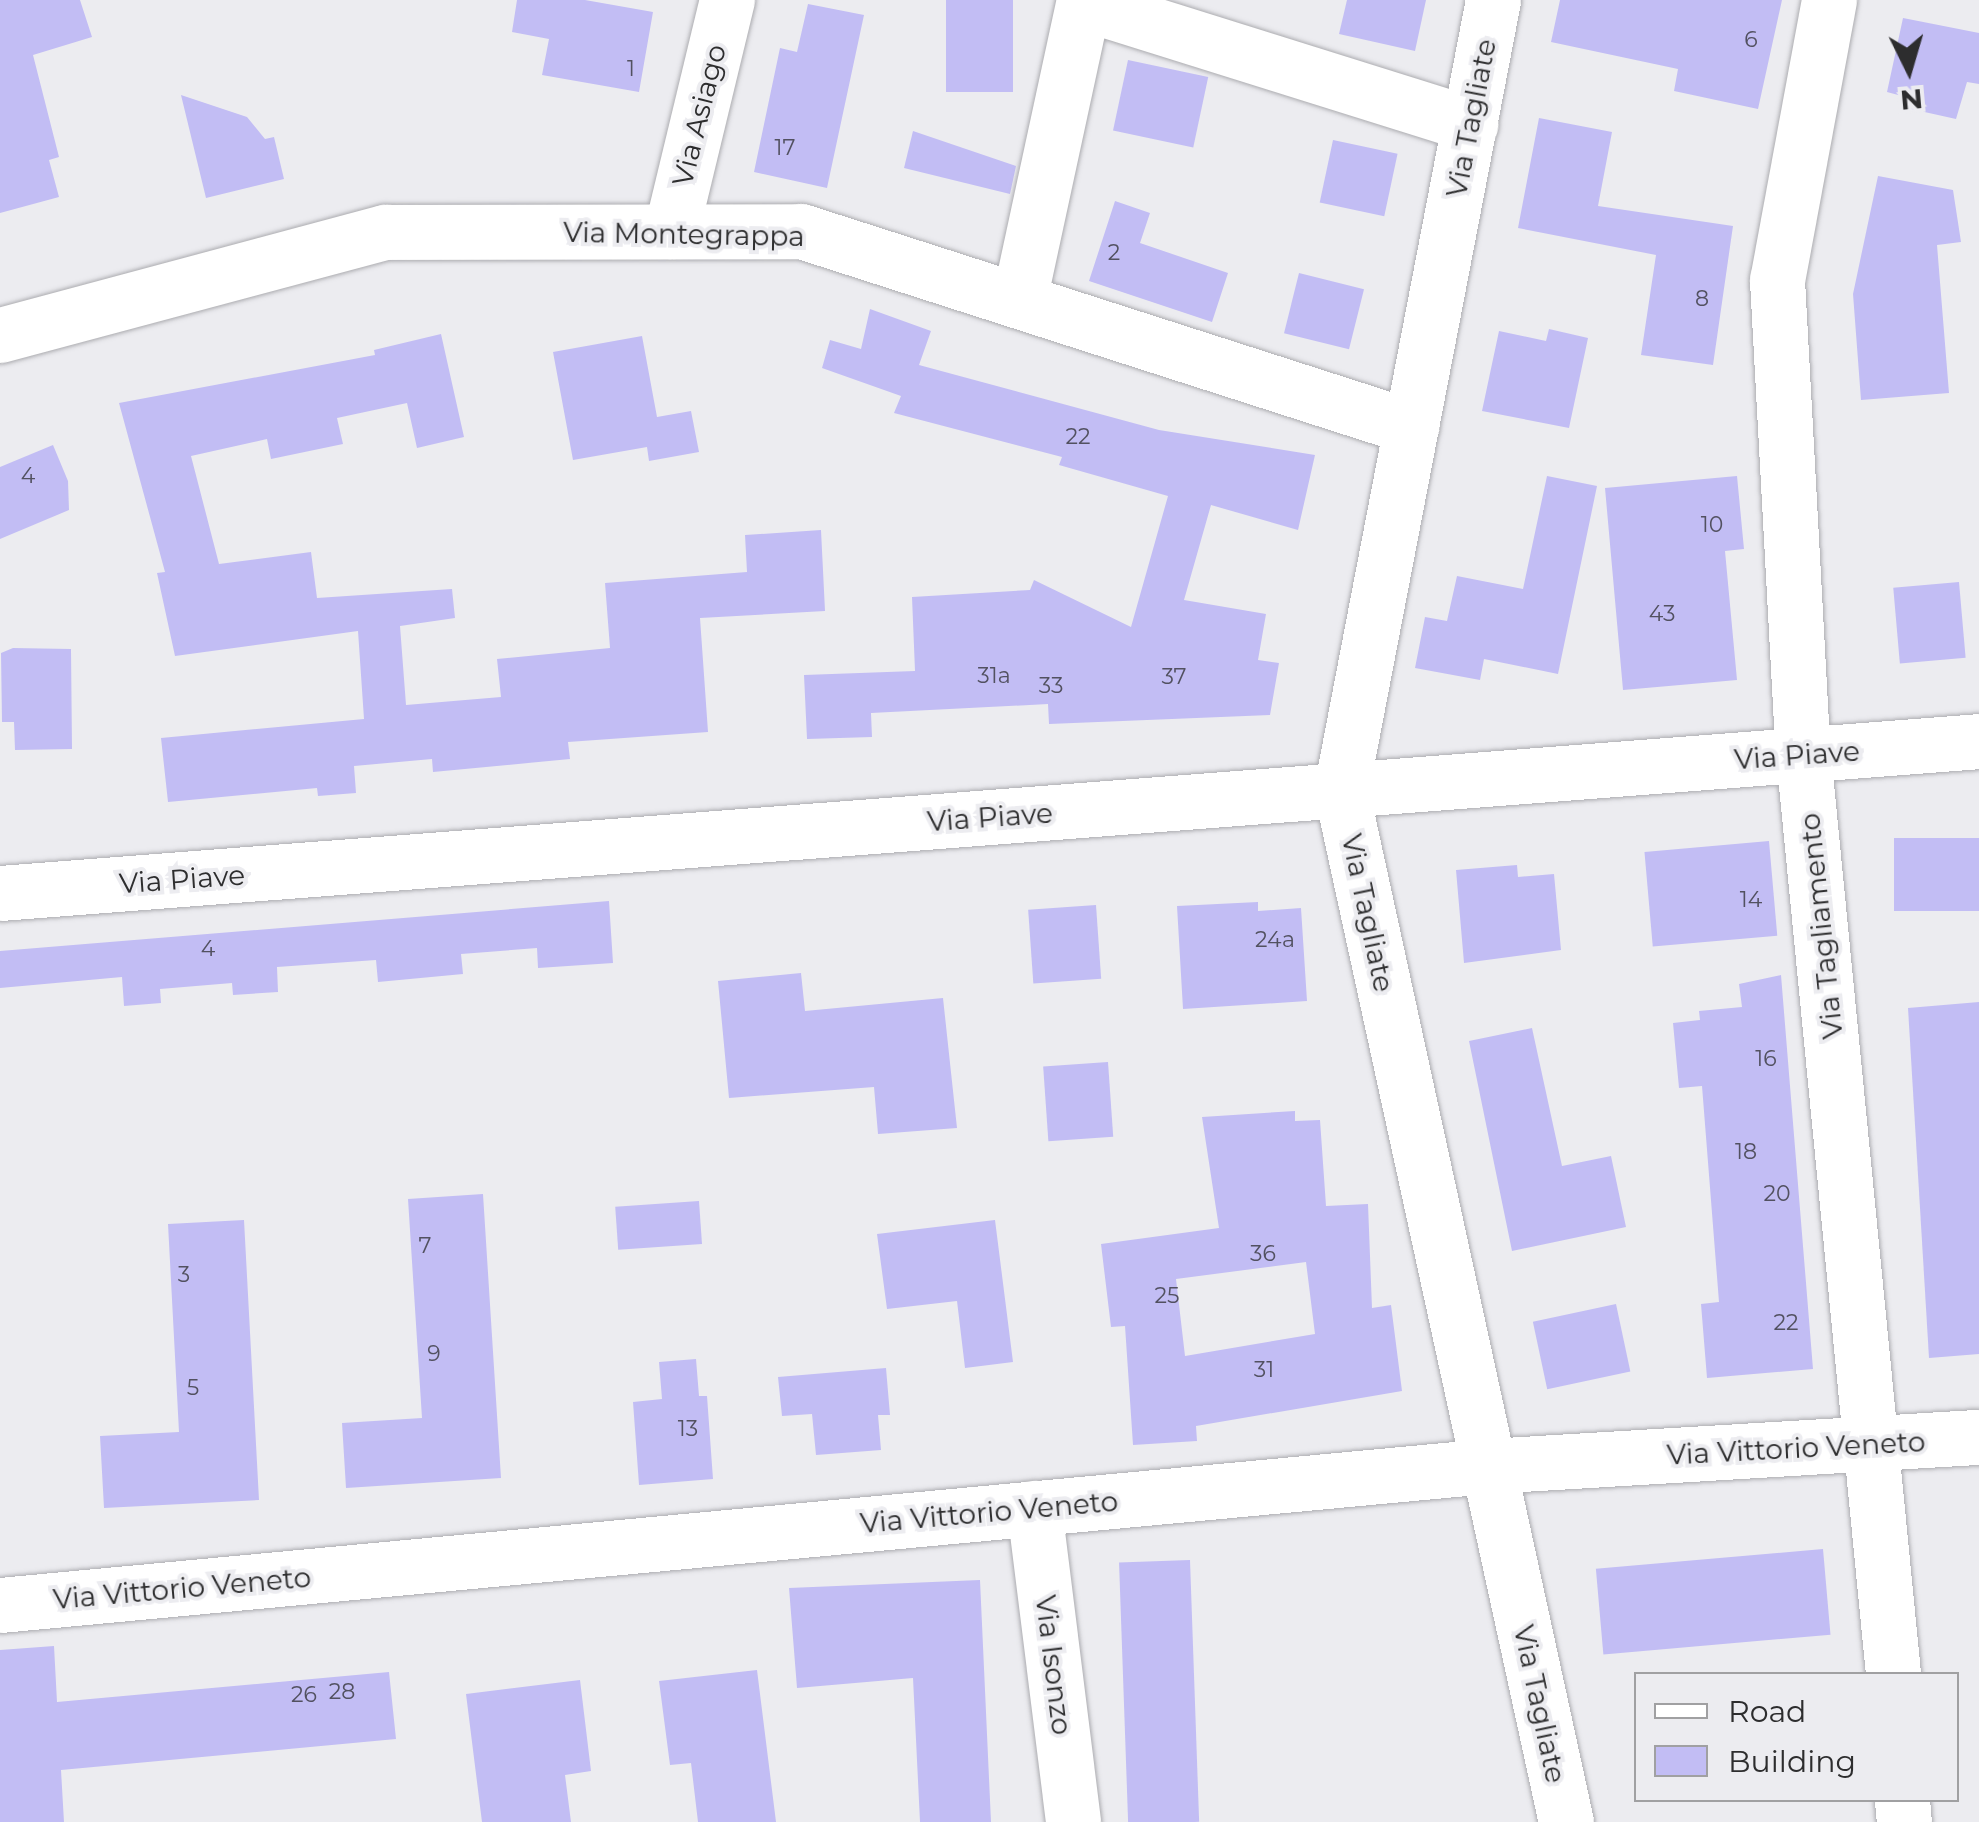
<!DOCTYPE html>
<html>
<head>
<meta charset="utf-8">
<style>
	body { margin:0 }
	#map { position:relative; width:1979px; height:1822px; overflow:hidden; background:#ececf0; font-family:Montserrat,sans-serif }
	div>[style] { position:absolute }
	.building>* { inset:0; background:#c2bdf4; transform-origin:0 0 }
	.roads { filter:drop-shadow(0 0 2px #acacb0) drop-shadow(0 0 2px #acacb0) }
	.minor>* { height:55px; margin:-27.5px; padding:0 27.5px; transform-origin:27.5px; border-radius:27.5px; background:#fff }
	span { translate:-50% -50%; white-space:nowrap; text-align:center; line-height:1.15; -webkit-text-stroke:8px #ececf0; paint-order:stroke }
	.number-label { font-size:22px; color:#525160 }
	.number-label span { -webkit-text-stroke-width:0 }
	.street-label { font-size:28px; color:#2d2d2e }
	.legend { position:absolute; left:1634px; top:1672px; width:325px; height:130px; box-sizing:border-box; background:#ececf0; border:2px solid #a0a0a2; margin:0; padding:12px 18px; list-style:none; font-size:30px; color:#2d2d2e }
	.legend li { display:flex; align-items:center; gap:20px; height:50px }
	.legend b { width:50px; border:2px solid #a0a0a2 }
	.north { position:absolute; left:1859px; top:20px; width:100px; height:100px; -webkit-text-stroke:8px #ececf0; paint-order:stroke; rotate:175deg; font-size:28px; font-weight:700; line-height:40px; text-align:center; color:#2d2d2e }
	.north::after { content:''; display:block; margin:auto; width:35px; height:45px; background:#2d2d2e; clip-path:polygon(50% 0,100% 100%,50% 72%,0 100%) }
</style>
</head>
<body>
<div id="map">
	<div class="building">
		<div style="clip-path:polygon(0 0,80px 0,92px 37px,33px 55px,59px 157px,49px 160px,59px 197px,0 213px)"></div>
		<div style="clip-path:polygon(517px 0,585px 0,653px 12px,639px 92px,542px 75px,549px 39px,512px 32px)"></div>
		<div style="left:946px;top:0;width:67px;height:92px"></div>
		<div style="clip-path:polygon(1347px 0,1426px 0,1415px 51px,1339px 34px)"></div>
		<div style="clip-path:polygon(1560px 0,1782px 0,1758px 109px,1674px 91px,1678px 69px,1551px 42px)"></div>
		<div style="clip-path:polygon(808px 4px,864px 15px,827px 188px,754px 172px,780px 48px,797px 52px)"></div>
		<div style="clip-path:polygon(1903px 18px,1979px 33px,1979px 84px,1967px 82px,1956px 119px,1911px 109px,1913px 99px,1887px 92px)"></div>
		<div style="left:1128px;top:60px;width:82px;height:72px;rotate:12deg"></div>
		<div style="clip-path:polygon(181px 95px,247px 117px,265px 139px,274px 137px,284px 179px,206px 198px)"></div>
		<div style="clip-path:polygon(1539px 118px,1612px 132px,1598px 206px,1733px 226px,1713px 365px,1641px 355px,1656px 255px,1518px 228px)"></div>
		<div style="clip-path:polygon(913px 131px,1016px 166px,1010px 194px,904px 168px)"></div>
		<div style="left:1333px;top:140px;width:66px;height:64px;rotate:12deg"></div>
		<div style="clip-path:polygon(1878px 176px,1953px 190px,1961px 242px,1937px 245px,1949px 393px,1861px 400px,1853px 294px)"></div>
		<div style="clip-path:polygon(1115px 201px,1150px 213px,1140px 243px,1228px 273px,1212px 322px,1089px 281px)"></div>
		<div style="left:1299px;top:273px;width:67px;height:62px;rotate:14deg"></div>
		<div style="clip-path:polygon(870px 309px,931px 331px,919px 365px,1159px 430px,1315px 455px,1298px 530px,1211px 505px,1184px 600px,1266px 614px,1258px 660px,1279px 663px,1270px 715px,1049px 724px,1048px 704px,871px 713px,872px 737px,807px 739px,804px 675px,915px 671px,912px 597px,1030px 590px,1034px 580px,1131px 627px,1168px 496px,1059px 465px,1062px 457px,894px 413px,901px 396px,822px 368px,830px 340px,861px 349px)"></div>
		<div style="clip-path:polygon(1549px 329px,1588px 338px,1569px 428px,1482px 411px,1499px 331px,1546px 341px)"></div>
		<div style="clip-path:polygon(441px 334px,464px 437px,417px 448px,407px 403px,337px 418px,343px 444px,271px 459px,267px 439px,191px 456px,219px 564px,311px 552px,317px 598px,452px 589px,455px 618px,400px 626px,406px 705px,501px 697px,497px 659px,610px 648px,605px 583px,747px 572px,745px 535px,821px 530px,825px 611px,700px 618px,708px 732px,568px 742px,570px 759px,433px 772px,432px 759px,354px 766px,356px 793px,318px 796px,317px 788px,168px 802px,161px 738px,364px 719px,358px 631px,175px 656px,157px 573px,165px 572px,119px 403px,375px 355px,374px 350px)"></div>
		<div style="clip-path:polygon(642px 336px,657px 417px,691px 411px,699px 452px,649px 461px,647px 447px,573px 460px,553px 352px)"></div>
		<div style="clip-path:polygon(53px 445px,68px 481px,69px 510px,0 539px,0 467px)"></div>
		<div style="clip-path:polygon(1547px 476px,1597px 486px,1558px 674px,1484px 659px,1480px 680px,1415px 668px,1425px 617px,1447px 621px,1457px 576px,1523px 589px)"></div>
		<div style="clip-path:polygon(1737px 476px,1744px 549px,1725px 551px,1737px 680px,1623px 690px,1605px 488px)"></div>
		<div style="left:1959px;top:582px;width:76px;height:66px;rotate:85deg"></div>
		<div style="clip-path:polygon(13px 648px,71px 649px,72px 749px,15px 750px,14px 722px,2px 722px,1px 653px)"></div>
		<div style="left:1979px;top:838px;width:73px;height:85px;rotate:90deg"></div>
		<div style="left:1769px;top:841px;width:95px;height:125px;rotate:85deg"></div>
		<div style="clip-path:polygon(1517px 865px,1518px 877px,1554px 874px,1561px 950px,1464px 963px,1456px 870px)"></div>
		<div style="clip-path:polygon(609px 901px,613px 963px,538px 968px,537px 948px,461px 954px,463px 974px,378px 982px,376px 960px,277px 967px,278px 992px,233px 995px,232px 983px,160px 989px,161px 1003px,124px 1006px,122px 977px,0 988px,0 951px)"></div>
		<div style="clip-path:polygon(1258px 902px,1258px 911px,1301px 908px,1307px 1001px,1183px 1009px,1177px 906px)"></div>
		<div style="left:1096px;top:905px;width:74px;height:68px;rotate:86deg"></div>
		<div style="clip-path:polygon(801px 973px,805px 1011px,943px 998px,957px 1128px,878px 1134px,874px 1087px,729px 1098px,718px 981px)"></div>
		<div style="clip-path:polygon(1781px 975px,1813px 1369px,1707px 1378px,1701px 1304px,1719px 1302px,1702px 1086px,1679px 1088px,1673px 1023px,1700px 1020px,1699px 1011px,1742px 1007px,1739px 984px)"></div>
		<div style="clip-path:polygon(1979px 1002px,1979px 1354px,1929px 1358px,1908px 1008px)"></div>
		<div style="clip-path:polygon(1532px 1028px,1562px 1166px,1611px 1156px,1626px 1227px,1512px 1251px,1469px 1041px)"></div>
		<div style="left:1108px;top:1062px;width:75px;height:65px;rotate:86deg"></div>
		<div style="clip-path:polygon(evenodd,1295px 1111px,1295px 1121px,1320px 1120px,1326px 1206px,1368px 1204px,1372px 1308px,1391px 1305px,1402px 1391px,1196px 1426px,1197px 1441px,1133px 1445px,1125px 1326px,1111px 1327px,1101px 1244px,1219px 1228px,1202px 1117px,1295px 1111px,1306px 1262px,1315px 1334px,1185px 1356px,1176px 1279px,1306px 1262px)"></div>
		<div style="clip-path:polygon(483px 1194px,501px 1478px,346px 1488px,342px 1423px,422px 1418px,408px 1199px)"></div>
		<div style="left:699px;top:1201px;width:43px;height:84px;rotate:86deg"></div>
		<div style="clip-path:polygon(244px 1220px,259px 1500px,104px 1508px,100px 1436px,179px 1432px,168px 1224px)"></div>
		<div style="clip-path:polygon(995px 1220px,1013px 1362px,965px 1368px,957px 1301px,887px 1309px,877px 1234px)"></div>
		<div style="left:1616px;top:1304px;width:69px;height:85px;rotate:78deg"></div>
		<div style="clip-path:polygon(696px 1359px,699px 1396px,707px 1396px,713px 1479px,639px 1485px,633px 1402px,662px 1399px,659px 1362px)"></div>
		<div style="clip-path:polygon(886px 1368px,890px 1415px,878px 1415px,881px 1450px,816px 1455px,812px 1414px,782px 1416px,778px 1377px)"></div>
		<div style="left:1823px;top:1549px;width:86px;height:228px;rotate:85deg"></div>
		<div style="left:1190px;top:1560px;width:262px;height:71px;rotate:88deg"></div>
		<div style="clip-path:polygon(980px 1580px,991px 1822px,920px 1822px,913px 1678px,797px 1688px,789px 1588px)"></div>
		<div style="clip-path:polygon(54px 1646px,57px 1702px,389px 1672px,396px 1739px,61px 1770px,64px 1822px,0 1822px,0 1650px)"></div>
		<div style="clip-path:polygon(757px 1670px,776px 1822px,698px 1822px,691px 1763px,670px 1765px,659px 1681px)"></div>
		<div style="clip-path:polygon(580px 1680px,591px 1771px,565px 1775px,571px 1822px,482px 1822px,466px 1694px)"></div>
	</div>
	<div class="roads">
		<div class="minor">
			<div style="left:1493px;top:0;width:804px;rotate:100.89deg"></div>
			<div style="left:1341px;top:790px;width:1056px;rotate:77.7deg"></div>
			<div style="left:1829px;top:0;width:285px;rotate:100.5deg"></div>
			<div style="left:1777px;top:280px;width:475px;rotate:86.9deg"></div>
			<div style="left:1803px;top:754px;width:924px;rotate:84.41deg"></div>
			<div style="left:1084px;top:3px;width:405px;rotate:17.4deg"></div>
			<div style="left:671px;top:231px;width:238px;rotate:-76.4deg"></div>
			<div style="left:1019px;top:300px;width:307px;rotate:-77.8deg"></div>
			<div style="left:0;top:335px;width:399px;rotate:-15deg"></div>
			<div style="left:385px;top:232px;width:416px;rotate:-0.1deg"></div>
			<div style="left:801px;top:231px;width:641px;rotate:17.81deg"></div>
			<div style="left:0;top:893px;width:1985px;rotate:-4.39deg"></div>
			<div style="left:1034px;top:1508px;width:316px;rotate:82.9deg"></div>
			<div style="left:0;top:1605px;width:1494px;rotate:-5.34deg"></div>
			<div style="left:1488px;top:1466px;width:492px;rotate:-3.4deg"></div>
			<div style="left:1902px;top:1800px;width:22px;rotate:85deg"></div>
		</div>
	</div>
	<div class="number-label">
		<span style="left:1751px;top:40px">6</span>
		<span style="left:631px;top:69px">1</span>
		<span style="left:785px;top:148px">17</span>
		<span style="left:1114px;top:253px">2</span>
		<span style="left:1702px;top:299px">8</span>
		<span style="left:1078px;top:437px">22</span>
		<span style="left:28px;top:476px">4</span>
		<span style="left:1712px;top:525px">10</span>
		<span style="left:1662px;top:614px">43</span>
		<span style="left:994px;top:676px">31a</span>
		<span style="left:1174px;top:677px">37</span>
		<span style="left:1051px;top:686px">33</span>
		<span style="left:1751px;top:900px">14</span>
		<span style="left:1275px;top:940px">24a</span>
		<span style="left:208px;top:949px">4</span>
		<span style="left:1766px;top:1059px">16</span>
		<span style="left:1746px;top:1152px">18</span>
		<span style="left:1777px;top:1194px">20</span>
		<span style="left:425px;top:1246px">7</span>
		<span style="left:1263px;top:1254px">36</span>
		<span style="left:184px;top:1275px">3</span>
		<span style="left:1167px;top:1296px">25</span>
		<span style="left:1786px;top:1323px">22</span>
		<span style="left:434px;top:1354px">9</span>
		<span style="left:1264px;top:1370px">31</span>
		<span style="left:193px;top:1388px">5</span>
		<span style="left:688px;top:1429px">13</span>
		<span style="left:342px;top:1692px">28</span>
		<span style="left:304px;top:1695px">26</span>
	</div>
	<div class="street-label">
		<span style="left:699px;top:115px;rotate:-76deg">Via Asiago</span>
		<span style="left:1471px;top:118px;rotate:-79deg">Via Tagliate</span>
		<span style="left:684px;top:234px;rotate:1deg">Via Montegrappa</span>
		<span style="left:1797px;top:755px;rotate:-4deg">Via Piave</span>
		<span style="left:990px;top:817px;rotate:-4deg">Via Piave</span>
		<span style="left:182px;top:879px;rotate:-4deg">Via Piave</span>
		<span style="left:1368px;top:913px;rotate:78deg">Via Tagliate</span>
		<span style="left:1821px;top:926px;rotate:-96deg">Via Tagliamento</span>
		<span style="left:1796px;top:1448px;rotate:-3deg">Via Vittorio Veneto</span>
		<span style="left:989px;top:1512px;rotate:-5deg">Via Vittorio Veneto</span>
		<span style="left:182px;top:1588px;rotate:-5deg">Via Vittorio Veneto</span>
		<span style="left:1054px;top:1665px;rotate:83deg">Via Isonzo</span>
		<span style="left:1540px;top:1704px;rotate:78deg">Via Tagliate</span>
	</div>
	<ul class="legend">
	<li><b style="height:12px;background:#fff"></b>Road</li>
	<li><b style="height:28px;background:#c2bdf4"></b>Building</li>
	</ul>
	<div class="north">N</div>
</div>
</body>
</html>
